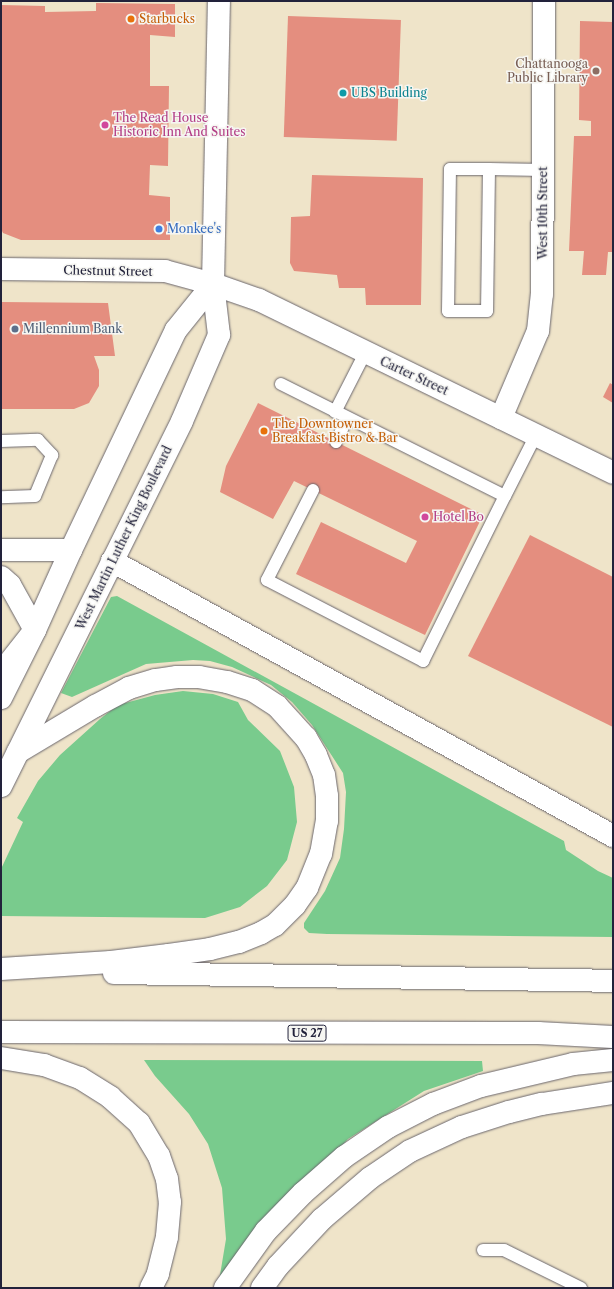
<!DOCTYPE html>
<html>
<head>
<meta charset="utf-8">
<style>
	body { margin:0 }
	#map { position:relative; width:614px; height:1289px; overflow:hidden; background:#efe4c9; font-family:"Libre Caslon Text",serif }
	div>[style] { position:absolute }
	.green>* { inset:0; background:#79cb8d }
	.building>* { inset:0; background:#e48e7f; transform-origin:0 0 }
	.roads { filter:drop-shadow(0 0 1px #6a666d) drop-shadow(0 0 1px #6a666d) }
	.lane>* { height:12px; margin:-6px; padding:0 6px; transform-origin:6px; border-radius:6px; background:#fff }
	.street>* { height:22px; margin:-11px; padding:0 11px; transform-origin:11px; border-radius:11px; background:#fff }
	.secondary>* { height:22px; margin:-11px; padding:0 11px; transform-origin:11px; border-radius:11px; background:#fff }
	.primary>* { height:22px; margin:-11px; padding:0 11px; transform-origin:11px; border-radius:11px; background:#fff }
	.highway>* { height:22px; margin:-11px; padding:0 11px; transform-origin:11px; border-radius:11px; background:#fff }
	.dots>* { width:11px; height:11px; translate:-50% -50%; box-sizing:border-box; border:2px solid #f6f6f2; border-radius:50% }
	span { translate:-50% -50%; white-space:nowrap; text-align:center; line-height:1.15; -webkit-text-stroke:3px #f6f6f2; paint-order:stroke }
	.shield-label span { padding:1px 3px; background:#f6f6f2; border:1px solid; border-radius:3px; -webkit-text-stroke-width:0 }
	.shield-label { font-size:11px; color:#22223b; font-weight:700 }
	.food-label { font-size:12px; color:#c56008 }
	.left { translate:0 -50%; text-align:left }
	.education-label { font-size:12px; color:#785e54 }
	.right { translate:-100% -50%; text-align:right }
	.culture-label { font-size:12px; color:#0d838f }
	.hotel-label { font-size:12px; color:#b23c85 }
	.street-label { font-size:12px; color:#22223b }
	.shop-label { font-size:12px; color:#366cbe }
	.service-label { font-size:12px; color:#4e5e75 }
	.frame { position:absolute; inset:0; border:2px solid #22223b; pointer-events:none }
</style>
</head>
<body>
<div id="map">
	<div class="green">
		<div style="clip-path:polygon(117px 596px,564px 841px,566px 850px,598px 871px,613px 878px,613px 937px,327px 934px,309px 933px,304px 928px,304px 923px,325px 891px,340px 858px,344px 829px,346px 792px,343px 773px,312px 725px,292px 702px,271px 685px,232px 667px,210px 661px,193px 660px,146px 664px,72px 697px,61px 693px,111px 597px)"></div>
		<div style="clip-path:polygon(183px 691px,213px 694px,238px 702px,248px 720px,280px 751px,294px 787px,297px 822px,287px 860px,267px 886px,240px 907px,205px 918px,1px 916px,1px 869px,23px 822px,17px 818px,38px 781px,60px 755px,100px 719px,118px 705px,155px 695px)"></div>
		<div style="clip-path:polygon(144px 1060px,482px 1061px,483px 1071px,424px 1091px,348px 1139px,219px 1281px,226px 1239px,222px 1188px,208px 1144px,189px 1114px,155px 1076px)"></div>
	</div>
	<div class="building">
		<div style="clip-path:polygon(96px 3px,175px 4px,175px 37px,150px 35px,150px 86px,169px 86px,168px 166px,150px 165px,149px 195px,170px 197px,170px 240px,21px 240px,3px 233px,1px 229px,1px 5px,45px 6px,45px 12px,96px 11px)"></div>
		<div style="left:288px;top:16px;width:113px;height:121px;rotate:2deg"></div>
		<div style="clip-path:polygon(580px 21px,613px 22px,613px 252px,608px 252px,606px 275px,582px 275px,584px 251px,569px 251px,574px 136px,591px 136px,591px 121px,579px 120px)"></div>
		<div style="clip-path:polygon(312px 175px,423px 178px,421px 305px,366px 305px,365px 288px,339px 288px,337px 275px,294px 271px,290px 263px,291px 217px,310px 216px)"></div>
		<div style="clip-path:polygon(1px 302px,108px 303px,115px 356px,94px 356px,99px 370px,99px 386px,89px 403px,74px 409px,1px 409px)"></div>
		<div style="clip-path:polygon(610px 383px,613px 385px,613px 403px,603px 397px)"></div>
		<div style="clip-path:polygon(258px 403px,483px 515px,425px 635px,296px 574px,321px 522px,406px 563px,417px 541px,294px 481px,273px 519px,220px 492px,226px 466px)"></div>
		<div style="clip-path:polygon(530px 535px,613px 577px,613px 727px,468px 656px)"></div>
	</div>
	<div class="roads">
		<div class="lane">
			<div style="left:489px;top:169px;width:142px;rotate:90.8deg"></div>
			<div style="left:487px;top:311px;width:39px;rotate:180deg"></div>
			<div style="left:448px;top:311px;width:142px;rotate:-89.2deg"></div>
			<div style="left:450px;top:169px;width:39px"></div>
			<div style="left:489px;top:169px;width:54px;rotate:1.1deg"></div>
			<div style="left:281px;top:384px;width:250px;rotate:26.6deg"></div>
			<div style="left:505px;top:496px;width:68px;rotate:-63.1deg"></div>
			<div style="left:335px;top:412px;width:66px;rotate:-63deg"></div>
			<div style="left:1px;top:441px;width:37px;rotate:-2deg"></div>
			<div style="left:38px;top:440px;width:21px;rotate:47deg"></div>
			<div style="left:52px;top:455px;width:44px;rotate:112.5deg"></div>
			<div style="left:35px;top:496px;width:34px;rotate:178deg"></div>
			<div style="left:336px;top:442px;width:26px;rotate:-65deg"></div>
			<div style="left:313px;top:490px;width:101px;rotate:117.1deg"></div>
			<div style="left:267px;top:580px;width:176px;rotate:27.4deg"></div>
			<div style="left:423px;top:661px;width:184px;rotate:-63.6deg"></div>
			<div style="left:483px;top:1250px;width:21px"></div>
			<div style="left:504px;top:1250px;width:86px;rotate:26.3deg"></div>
		</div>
		<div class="street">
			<div style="left:501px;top:418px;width:95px;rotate:-67deg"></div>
			<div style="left:538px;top:331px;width:37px;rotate:-84deg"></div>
			<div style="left:542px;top:294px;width:293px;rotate:-89.6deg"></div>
			<div style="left:1px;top:550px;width:70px"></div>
			<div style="left:1px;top:577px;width:12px;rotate:42deg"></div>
			<div style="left:10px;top:585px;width:51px;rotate:60.9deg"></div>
		</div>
		<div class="secondary">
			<div style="left:1px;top:269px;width:164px;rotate:0.7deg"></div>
			<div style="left:165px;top:271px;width:50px;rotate:15.2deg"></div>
			<div style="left:213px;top:284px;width:49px;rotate:19.2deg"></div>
			<div style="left:259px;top:300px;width:394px;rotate:26deg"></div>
		</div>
		<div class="primary">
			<div style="left:1px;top:698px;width:76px;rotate:-63.4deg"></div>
			<div style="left:35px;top:630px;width:88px;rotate:-65.8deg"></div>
			<div style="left:71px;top:550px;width:244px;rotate:-64.5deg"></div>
			<div style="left:176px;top:330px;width:59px;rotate:-51.2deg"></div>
			<div style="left:1px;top:786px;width:407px;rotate:-63.6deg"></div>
			<div style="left:182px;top:421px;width:94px;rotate:-66.7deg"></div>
			<div style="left:219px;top:335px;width:51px;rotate:-96.7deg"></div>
			<div style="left:213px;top:284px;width:283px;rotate:-88.8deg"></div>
		</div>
		<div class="highway">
			<div style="left:112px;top:561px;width:572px;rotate:28.76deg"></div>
			<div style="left:1px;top:673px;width:55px;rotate:-51.7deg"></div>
			<div style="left:1px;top:969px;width:110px;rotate:-3.6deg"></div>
			<div style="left:111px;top:962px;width:58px;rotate:-6.9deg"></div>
			<div style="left:169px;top:955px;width:41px;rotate:-8.3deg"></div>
			<div style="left:210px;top:949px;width:30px;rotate:-14deg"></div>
			<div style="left:239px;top:942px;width:24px;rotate:-22deg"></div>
			<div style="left:261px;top:933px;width:16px;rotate:-30deg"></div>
			<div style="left:275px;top:925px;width:28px;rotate:-45deg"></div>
			<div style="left:295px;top:905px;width:21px;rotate:-55deg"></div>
			<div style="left:307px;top:888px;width:37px;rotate:-68deg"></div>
			<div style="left:321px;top:854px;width:34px;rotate:-80deg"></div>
			<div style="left:327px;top:821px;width:25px;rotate:-90deg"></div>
			<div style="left:327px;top:796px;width:21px;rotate:-98deg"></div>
			<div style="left:324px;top:775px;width:22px;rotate:-112deg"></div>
			<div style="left:316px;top:755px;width:20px;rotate:-120deg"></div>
			<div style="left:306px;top:738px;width:43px;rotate:-132.2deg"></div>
			<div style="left:277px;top:706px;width:30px;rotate:-147deg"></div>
			<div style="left:252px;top:690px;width:26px;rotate:-162deg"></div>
			<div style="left:227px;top:682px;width:28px;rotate:-170deg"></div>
			<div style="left:199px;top:677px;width:22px;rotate:180deg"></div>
			<div style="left:177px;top:677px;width:22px;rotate:172deg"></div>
			<div style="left:155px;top:680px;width:27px;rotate:163deg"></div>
			<div style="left:129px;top:688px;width:38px;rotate:152deg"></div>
			<div style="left:95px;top:706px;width:90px;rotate:149.1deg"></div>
			<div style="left:114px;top:973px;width:499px;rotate:0.9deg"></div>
			<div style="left:1px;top:1032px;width:537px;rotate:0.11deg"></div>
			<div style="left:538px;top:1033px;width:75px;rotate:3.1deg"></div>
			<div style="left:1px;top:1058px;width:44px;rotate:9.2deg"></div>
			<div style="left:44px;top:1065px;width:38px;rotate:20deg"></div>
			<div style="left:80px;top:1078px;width:36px;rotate:32deg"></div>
			<div style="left:110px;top:1097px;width:39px;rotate:42deg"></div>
			<div style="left:139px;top:1123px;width:39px;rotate:59deg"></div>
			<div style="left:159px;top:1156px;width:24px;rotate:71deg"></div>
			<div style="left:167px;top:1179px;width:23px;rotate:83deg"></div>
			<div style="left:170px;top:1202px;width:35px;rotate:95deg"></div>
			<div style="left:167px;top:1237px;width:38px;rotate:104deg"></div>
			<div style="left:158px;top:1274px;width:16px;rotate:117deg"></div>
			<div style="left:225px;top:1288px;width:70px;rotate:-54.3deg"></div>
			<div style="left:266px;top:1231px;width:53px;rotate:-45.8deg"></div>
			<div style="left:303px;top:1193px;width:55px;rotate:-41.3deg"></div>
			<div style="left:344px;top:1157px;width:53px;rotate:-34.3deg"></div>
			<div style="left:388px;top:1127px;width:51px;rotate:-27.1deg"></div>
			<div style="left:433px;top:1104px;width:51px;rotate:-20.6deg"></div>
			<div style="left:481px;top:1086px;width:95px;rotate:-13.4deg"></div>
			<div style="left:573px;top:1064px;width:40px;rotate:-5.7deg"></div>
			<div style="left:262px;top:1288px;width:27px;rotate:-54deg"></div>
			<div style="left:278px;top:1266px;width:64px;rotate:-46.9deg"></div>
			<div style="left:322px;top:1219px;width:63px;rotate:-40.5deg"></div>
			<div style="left:370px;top:1178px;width:48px;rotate:-34deg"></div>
			<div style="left:410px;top:1151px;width:57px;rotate:-24.8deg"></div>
			<div style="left:462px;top:1127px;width:49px;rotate:-17.7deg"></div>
			<div style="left:509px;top:1112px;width:34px;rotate:-14deg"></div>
			<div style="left:542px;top:1104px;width:72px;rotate:-8.8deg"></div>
		</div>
	</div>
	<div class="dots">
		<div style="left:131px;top:19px;background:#e8710a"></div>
		<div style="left:596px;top:71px;background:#8d6e63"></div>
		<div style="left:343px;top:93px;background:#0f9aa8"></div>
		<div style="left:105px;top:125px;background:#d1479c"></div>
		<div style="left:159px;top:229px;background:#3f7fe0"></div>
		<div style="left:15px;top:329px;background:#5c6f8a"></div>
		<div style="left:264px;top:431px;background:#e8710a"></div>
		<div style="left:425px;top:517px;background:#d1479c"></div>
	</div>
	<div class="shield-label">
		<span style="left:307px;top:1033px">US 27</span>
	</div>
	<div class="food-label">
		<span class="left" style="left:139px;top:19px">Starbucks</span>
		<span class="left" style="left:272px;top:431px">The Downtowner<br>Breakfast Bistro &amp; Bar</span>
	</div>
	<div class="education-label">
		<span class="right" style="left:588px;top:71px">Chattanooga<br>Public Library</span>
	</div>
	<div class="culture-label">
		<span class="left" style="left:351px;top:93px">UBS Building</span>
	</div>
	<div class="hotel-label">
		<span class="left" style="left:113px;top:125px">The Read House<br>Historic Inn And Suites</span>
		<span class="left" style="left:433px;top:517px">Hotel Bo</span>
	</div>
	<div class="street-label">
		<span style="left:543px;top:213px;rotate:-90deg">West 10th Street</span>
		<span style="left:108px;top:271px;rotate:1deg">Chestnut Street</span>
		<span style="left:414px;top:376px;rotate:25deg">Carter Street</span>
		<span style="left:124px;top:538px;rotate:-64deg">West Martin Luther King Boulevard</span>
	</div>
	<div class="shop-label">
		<span class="left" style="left:167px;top:229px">Monkee's</span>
	</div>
	<div class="service-label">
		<span class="left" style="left:23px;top:329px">Millennium Bank</span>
	</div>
	<div class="frame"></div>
</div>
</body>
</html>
